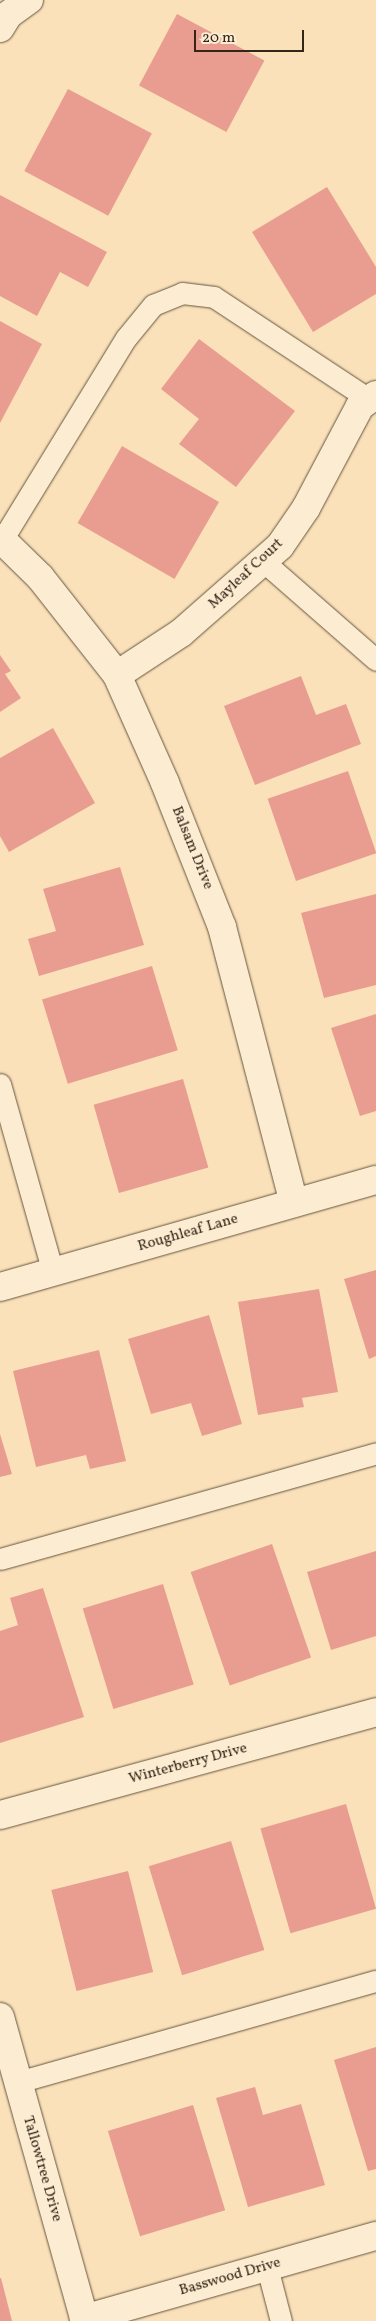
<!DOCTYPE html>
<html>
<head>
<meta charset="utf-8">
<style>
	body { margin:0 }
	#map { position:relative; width:376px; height:2321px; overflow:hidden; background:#fae1b9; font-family:Vollkorn,serif }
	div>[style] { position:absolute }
	.building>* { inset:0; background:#e89d90; transform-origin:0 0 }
	.roads { filter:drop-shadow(0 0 1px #655540) drop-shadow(0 0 1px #655540) }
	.lane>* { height:21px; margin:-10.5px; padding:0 10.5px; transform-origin:10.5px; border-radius:10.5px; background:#fcecd2 }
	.street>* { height:28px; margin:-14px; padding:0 14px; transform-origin:14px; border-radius:14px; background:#fcecd2 }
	span { translate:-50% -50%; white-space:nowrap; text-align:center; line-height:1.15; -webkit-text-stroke:4.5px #fcecd2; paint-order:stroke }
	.street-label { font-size:15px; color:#332618 }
	.scale { position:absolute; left:194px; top:30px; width:110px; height:22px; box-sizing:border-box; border:2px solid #332618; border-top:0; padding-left:6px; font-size:15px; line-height:18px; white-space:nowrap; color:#332618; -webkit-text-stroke:4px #fcecd2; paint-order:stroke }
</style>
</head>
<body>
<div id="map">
	<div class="building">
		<div style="left:177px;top:14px;width:99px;height:81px;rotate:28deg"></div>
		<div style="left:68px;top:89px;width:95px;height:93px;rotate:28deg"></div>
		<div style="clip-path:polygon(327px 187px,376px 267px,376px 294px,313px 332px,252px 232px)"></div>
		<div style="clip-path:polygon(0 195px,107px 252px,88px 287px,60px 272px,37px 316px,0 296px)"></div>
		<div style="clip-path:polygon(0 321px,42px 344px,0 423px)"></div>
		<div style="clip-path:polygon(199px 339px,295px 411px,236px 487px,179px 444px,199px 419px,161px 389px)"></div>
		<div style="left:122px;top:446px;width:112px;height:89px;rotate:30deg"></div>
		<div style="clip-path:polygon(0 655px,11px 671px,5px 674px,21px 698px,0 712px)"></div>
		<div style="clip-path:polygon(301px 676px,316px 715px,346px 704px,361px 744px,255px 785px,224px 706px)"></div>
		<div style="clip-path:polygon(53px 728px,95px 803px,9px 852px,0 836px,0 758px)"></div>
		<div style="left:348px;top:771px;width:87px;height:85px;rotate:71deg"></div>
		<div style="clip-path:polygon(120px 867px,144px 945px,39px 976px,28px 939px,56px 931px,43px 889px)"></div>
		<div style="clip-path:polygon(376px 894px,376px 985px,324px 998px,301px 913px)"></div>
		<div style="left:152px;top:966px;width:88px;height:115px;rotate:73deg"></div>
		<div style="clip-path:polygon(376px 1014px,376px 1111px,360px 1116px,331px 1028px)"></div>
		<div style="left:183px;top:1079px;width:92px;height:93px;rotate:74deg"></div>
		<div style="clip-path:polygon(376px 1270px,376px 1356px,369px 1359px,344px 1279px)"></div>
		<div style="clip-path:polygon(319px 1289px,338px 1392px,302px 1398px,304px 1407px,258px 1415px,238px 1302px)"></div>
		<div style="clip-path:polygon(209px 1315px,242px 1424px,202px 1436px,191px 1403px,151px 1414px,128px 1339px)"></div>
		<div style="clip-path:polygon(99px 1350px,126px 1461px,90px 1469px,86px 1455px,36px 1467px,13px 1371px)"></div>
		<div style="clip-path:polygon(0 1434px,12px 1474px,0 1477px)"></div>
		<div style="left:272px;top:1544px;width:120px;height:86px;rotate:71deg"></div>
		<div style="clip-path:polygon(376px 1551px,376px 1636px,331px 1650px,307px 1572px)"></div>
		<div style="left:163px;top:1584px;width:105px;height:84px;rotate:73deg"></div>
		<div style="clip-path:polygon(43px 1588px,84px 1717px,0 1743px,0 1631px,18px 1625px,10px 1598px)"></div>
		<div style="left:346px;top:1804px;width:109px;height:89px;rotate:74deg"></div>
		<div style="left:231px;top:1841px;width:114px;height:86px;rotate:73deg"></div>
		<div style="left:128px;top:1871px;width:104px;height:79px;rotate:76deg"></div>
		<div style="clip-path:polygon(376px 2047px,376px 2169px,368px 2171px,334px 2060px)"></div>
		<div style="clip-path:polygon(255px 2087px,263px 2115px,301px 2104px,325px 2185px,248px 2207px,216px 2098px)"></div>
		<div style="left:193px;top:2105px;width:110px;height:89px;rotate:73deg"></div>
		<div style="clip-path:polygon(0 2278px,1px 2278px,12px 2321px,0 2321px)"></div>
	</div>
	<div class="roads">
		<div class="lane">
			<div style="left:2px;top:540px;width:237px;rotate:-58.5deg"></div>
			<div style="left:126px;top:338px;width:43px;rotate:-50.7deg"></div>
			<div style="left:153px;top:305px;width:31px;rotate:-22deg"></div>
			<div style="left:182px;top:293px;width:32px;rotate:7deg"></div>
			<div style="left:214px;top:297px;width:187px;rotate:33.4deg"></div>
			<div style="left:263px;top:561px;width:150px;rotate:41.2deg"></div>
			<div style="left:0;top:1084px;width:195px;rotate:74.3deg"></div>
			<div style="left:0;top:1559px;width:391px;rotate:-15.7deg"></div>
			<div style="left:18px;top:2082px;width:372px;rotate:-15.8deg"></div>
			<div style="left:267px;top:2267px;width:56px;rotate:75.5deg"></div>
		</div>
		<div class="street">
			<div style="left:0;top:28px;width:15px;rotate:-58deg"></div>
			<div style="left:8px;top:15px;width:26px;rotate:-36deg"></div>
			<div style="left:0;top:538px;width:56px;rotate:44.3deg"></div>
			<div style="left:40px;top:577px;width:125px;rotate:51.8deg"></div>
			<div style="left:117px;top:675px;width:118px;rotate:66deg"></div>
			<div style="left:165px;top:783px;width:155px;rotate:68.4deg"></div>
			<div style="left:222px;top:927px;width:285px;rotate:75.4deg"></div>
			<div style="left:117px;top:675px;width:77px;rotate:-33.3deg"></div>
			<div style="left:181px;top:633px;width:132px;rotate:-41.3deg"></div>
			<div style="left:280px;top:546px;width:46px;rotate:-55.6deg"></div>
			<div style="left:306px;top:508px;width:115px;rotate:-62.1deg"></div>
			<div style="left:360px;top:406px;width:19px;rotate:-35deg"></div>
			<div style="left:0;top:1287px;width:391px;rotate:-15.9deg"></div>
			<div style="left:0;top:1815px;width:390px;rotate:-15.3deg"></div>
			<div style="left:0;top:2017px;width:316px;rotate:74.4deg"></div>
			<div style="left:84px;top:2319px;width:304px;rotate:-15.9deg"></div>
		</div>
	</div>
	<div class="street-label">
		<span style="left:246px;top:574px;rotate:-43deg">Mayleaf Court</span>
		<span style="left:192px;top:848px;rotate:68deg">Balsam Drive</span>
		<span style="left:188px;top:1233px;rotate:-16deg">Roughleaf Lane</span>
		<span style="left:188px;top:1764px;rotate:-15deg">Winterberry Drive</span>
		<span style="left:42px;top:2169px;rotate:74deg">Tallowtree Drive</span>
		<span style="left:230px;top:2277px;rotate:-16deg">Basswood Drive</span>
	</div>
	<div class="scale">20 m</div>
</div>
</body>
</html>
